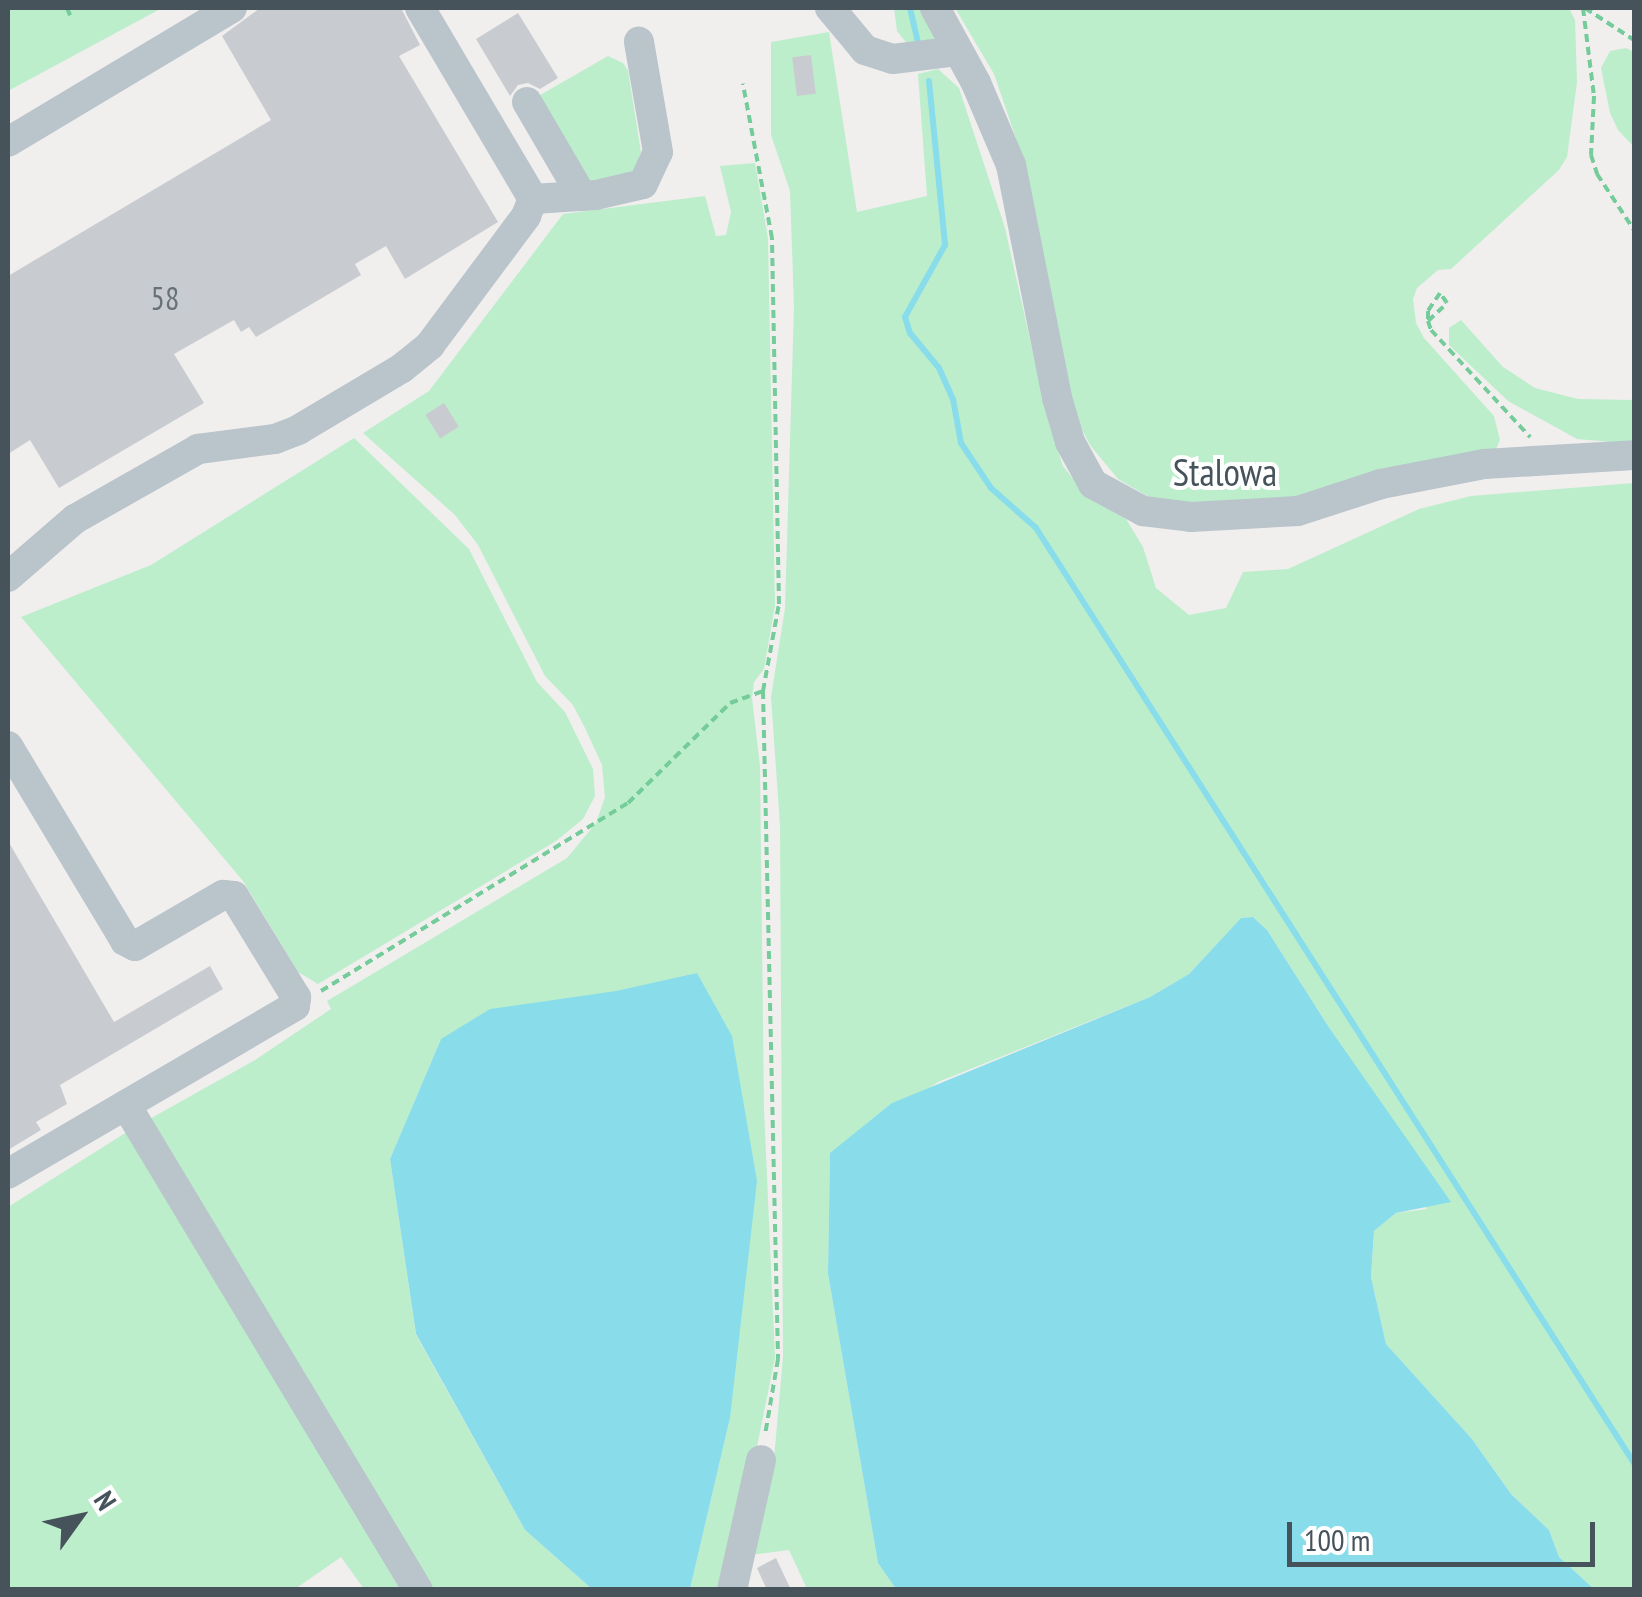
<!DOCTYPE html>
<html>
<head>
<meta charset="utf-8">
<style>
	body { margin:0 }
	#map { position:relative; width:1642px; height:1597px; overflow:hidden; background:#f1eeee; font-family:"PT Sans Narrow",sans-serif }
	div>[style] { position:absolute }
	.green>* { inset:0; background:#bceecc }
	.water>* { inset:0; background:#89ddeb }
	.stream>* { height:6px; margin:-3px; padding:0 3px; transform-origin:3px; border-radius:3px; background:#89ddeb }
	.building>* { inset:0; background:#c8ccd1; transform-origin:0 0 }
	.path>* { height:4px; margin-top:-2px; transform-origin:0; background:repeating-linear-gradient(90deg,#74cc9b 0 8px,transparent 0 13px) }
	.minor>* { height:30px; margin:-15px; padding:0 15px; transform-origin:15px; border-radius:15px; background:#b9c4cb }
	span { translate:-50% -50%; white-space:nowrap; text-align:center; line-height:1.15; -webkit-text-stroke:8px #fff; paint-order:stroke }
	.number-label { font-size:32px; color:#667178 }
	.number-label span { -webkit-text-stroke-width:0 }
	.street-label { font-size:38px; color:#46535b }
	.frame { position:absolute; inset:0; border:10px solid #46535b; pointer-events:none }
	.north { position:absolute; left:30px; top:1467px; width:100px; height:100px; -webkit-text-stroke:8px #fff; paint-order:stroke; rotate:57deg; font-size:28px; font-weight:700; line-height:40px; text-align:center; color:#46535b }
	.north::after { content:''; display:block; margin:auto; width:35px; height:45px; background:#46535b; clip-path:polygon(50% 0,100% 100%,50% 72%,0 100%) }
	.scale { position:absolute; left:1287px; top:1522px; width:308px; height:45px; box-sizing:border-box; border:5px solid #46535b; border-top:0; padding-left:12px; font-size:30px; line-height:35px; white-space:nowrap; color:#46535b; -webkit-text-stroke:8px #fff; paint-order:stroke }
</style>
</head>
<body>
<div id="map">
	<div class="green">
		<div style="clip-path:polygon(8px 8px,162px 8px,8px 91px)"></div>
		<div style="clip-path:polygon(894px 8px,926px 8px,941px 38px,909px 46px,897px 31px)"></div>
		<div style="clip-path:polygon(955px 8px,1569px 8px,1575px 20px,1577px 82px,1567px 157px,1559px 170px,1451px 269px,1438px 270px,1417px 288px,1413px 299px,1416px 323px,1424px 338px,1494px 416px,1500px 440px,1496px 449px,1302px 500px,1201px 505px,1156px 501px,1118px 479px,1090px 445px,1076px 418px,1023px 159px,994px 74px)"></div>
		<div style="clip-path:polygon(829px 32px,857px 212px,927px 196px,918px 74px,938px 69px,959px 88px,1005px 228px,1048px 420px,1063px 466px,1087px 497px,1126px 519px,1143px 547px,1156px 588px,1189px 615px,1226px 608px,1243px 572px,1288px 569px,1419px 509px,1471px 496px,1634px 483px,1634px 1589px,1594px 1589px,1559px 1557px,1549px 1530px,1511px 1494px,1472px 1439px,1386px 1344px,1371px 1277px,1374px 1231px,1396px 1213px,1427px 1209px,1330px 1029px,1267px 930px,1253px 917px,1241px 918px,1189px 974px,1150px 997px,938px 1082px,830px 1153px,828px 1274px,878px 1563px,896px 1589px,807px 1589px,789px 1550px,742px 1556px,773px 1470px,783px 1357px,780px 826px,771px 697px,785px 608px,794px 307px,790px 191px,771px 135px,771px 42px)"></div>
		<div style="clip-path:polygon(1626px 48px,1634px 52px,1634px 147px,1618px 130px,1610px 113px,1601px 68px,1610px 51px)"></div>
		<div style="clip-path:polygon(608px 56px,623px 63px,628px 71px,641px 152px,633px 175px,592px 184px,535px 98px)"></div>
		<div style="clip-path:polygon(755px 163px,768px 238px,775px 605px,764px 669px,754px 682px,752px 698px,760px 766px,764px 1108px,775px 1358px,728px 1589px,690px 1589px,730px 1418px,697px 973px,441px 1039px,390px 1159px,416px 1335px,525px 1530px,592px 1589px,364px 1589px,341px 1557px,295px 1589px,8px 1590px,8px 1207px,130px 1130px,255px 1060px,331px 1009px,327px 1001px,567px 858px,596px 823px,605px 797px,602px 765px,585px 728px,573px 705px,545px 676px,478px 545px,455px 515px,363px 433px,429px 391px,563px 214px,705px 196px,716px 236px,726px 235px,731px 212px,720px 166px)"></div>
		<div style="clip-path:polygon(1461px 320px,1503px 367px,1535px 388px,1578px 399px,1634px 400px,1634px 444px,1577px 439px,1508px 401px,1449px 345px,1449px 328px)"></div>
		<div style="clip-path:polygon(354px 438px,469px 549px,537px 682px,565px 712px,593px 769px,595px 796px,583px 819px,556px 841px,318px 984px,298px 972px,243px 881px,21px 617px,151px 565px)"></div>
	</div>
	<div class="water">
		<div style="clip-path:polygon(1253px 917px,1267px 930px,1330px 1029px,1451px 1202px,1396px 1213px,1374px 1231px,1371px 1277px,1386px 1344px,1472px 1439px,1511px 1494px,1549px 1530px,1559px 1557px,1594px 1589px,896px 1589px,878px 1563px,828px 1274px,830px 1153px,892px 1103px,1150px 997px,1189px 974px,1241px 918px)"></div>
		<div style="clip-path:polygon(697px 973px,732px 1036px,757px 1181px,730px 1418px,690px 1589px,592px 1589px,525px 1530px,416px 1334px,390px 1159px,441px 1039px,490px 1009px,616px 991px)"></div>
	</div>
	<div class="stream">
		<div style="left:910px;top:8px;width:32px;rotate:77deg"></div>
		<div style="left:929px;top:81px;width:165px;rotate:84.4deg"></div>
		<div style="left:945px;top:245px;width:82px;rotate:119.1deg"></div>
		<div style="left:905px;top:317px;width:17px;rotate:73deg"></div>
		<div style="left:910px;top:333px;width:45px;rotate:50.4deg"></div>
		<div style="left:939px;top:368px;width:34px;rotate:66deg"></div>
		<div style="left:953px;top:399px;width:45px;rotate:79.7deg"></div>
		<div style="left:961px;top:443px;width:54px;rotate:56.3deg"></div>
		<div style="left:991px;top:488px;width:60px;rotate:41.6deg"></div>
		<div style="left:1036px;top:528px;width:1110px;rotate:57.4deg"></div>
	</div>
	<div class="building">
		<div style="clip-path:polygon(260px 8px,401px 8px,420px 45px,399px 56px,498px 222px,405px 279px,386px 246px,355px 264px,361px 275px,256px 337px,249px 327px,241px 332px,234px 320px,174px 354px,204px 403px,59px 488px,30px 440px,8px 454px,8px 276px,271px 120px,222px 36px)"></div>
		<div style="clip-path:polygon(518px 13px,558px 78px,540px 89px,528px 83px,518px 85px,510px 96px,476px 39px)"></div>
		<div style="left:811px;top:55px;width:39px;height:19px;rotate:83deg"></div>
		<div style="left:444px;top:403px;width:28px;height:22px;rotate:58deg"></div>
		<div style="clip-path:polygon(8px 841px,114px 1022px,210px 966px,223px 989px,60px 1085px,67px 1104px,36px 1122px,41px 1130px,8px 1150px)"></div>
		<div style="clip-path:polygon(776px 1558px,791px 1590px,767px 1590px,757px 1568px)"></div>
	</div>
	<div class="path">
		<div style="left:67px;top:8px;width:8px;rotate:67deg"></div>
		<div style="left:1583px;top:8px;width:89px;rotate:82.9deg"></div>
		<div style="left:1594px;top:96px;width:59px;rotate:92.9deg"></div>
		<div style="left:1591px;top:155px;width:20px;rotate:72deg"></div>
		<div style="left:1597px;top:174px;width:67px;rotate:56.5deg"></div>
		<div style="left:1585px;top:8px;width:59px;rotate:33.1deg"></div>
		<div style="left:1428px;top:321px;width:26px;rotate:-43deg"></div>
		<div style="left:1447px;top:303px;width:12px;rotate:-125deg"></div>
		<div style="left:1440px;top:293px;width:22px;rotate:124deg"></div>
		<div style="left:1428px;top:311px;width:10px;rotate:90deg"></div>
		<div style="left:1428px;top:321px;width:9px;rotate:72deg"></div>
		<div style="left:1431px;top:330px;width:146px;rotate:47.2deg"></div>
		<div style="left:763px;top:691px;width:668px;rotate:88.71deg"></div>
		<div style="left:778px;top:1359px;width:77px;rotate:99.7deg"></div>
		<div style="left:321px;top:991px;width:360px;rotate:-31.5deg"></div>
		<div style="left:628px;top:803px;width:143px;rotate:-44.4deg"></div>
		<div style="left:730px;top:703px;width:35px;rotate:-20deg"></div>
		<div style="left:763px;top:691px;width:88px;rotate:-79.6deg"></div>
		<div style="left:779px;top:604px;width:366px;rotate:-91.1deg"></div>
		<div style="left:772px;top:238px;width:157px;rotate:-100.7deg"></div>
	</div>
	<div class="minor">
		<div style="left:830px;top:8px;width:55px;rotate:50.2deg"></div>
		<div style="left:865px;top:50px;width:29px;rotate:18deg"></div>
		<div style="left:893px;top:59px;width:64px;rotate:-7.1deg"></div>
		<div style="left:935px;top:8px;width:85px;rotate:61.3deg"></div>
		<div style="left:976px;top:83px;width:89px;rotate:66.9deg"></div>
		<div style="left:1011px;top:165px;width:237px;rotate:78.8deg"></div>
		<div style="left:1057px;top:398px;width:46px;rotate:73.5deg"></div>
		<div style="left:1070px;top:442px;width:48px;rotate:61.3deg"></div>
		<div style="left:1093px;top:484px;width:57px;rotate:28.4deg"></div>
		<div style="left:1143px;top:511px;width:48px;rotate:7.1deg"></div>
		<div style="left:1191px;top:517px;width:107px;rotate:-3.2deg"></div>
		<div style="left:1298px;top:511px;width:87px;rotate:-18deg"></div>
		<div style="left:1381px;top:484px;width:105px;rotate:-11deg"></div>
		<div style="left:1484px;top:464px;width:150px;rotate:-3.4deg"></div>
		<div style="left:527px;top:102px;width:109px;rotate:59.7deg"></div>
		<div style="left:8px;top:142px;width:261px;rotate:-30.9deg"></div>
		<div style="left:533px;top:199px;width:63px;rotate:-3.6deg"></div>
		<div style="left:596px;top:195px;width:48px;rotate:-13.2deg"></div>
		<div style="left:643px;top:184px;width:35px;rotate:-65deg"></div>
		<div style="left:658px;top:152px;width:112px;rotate:-99.8deg"></div>
		<div style="left:8px;top:577px;width:89px;rotate:-40.9deg"></div>
		<div style="left:75px;top:519px;width:142px;rotate:-29.6deg"></div>
		<div style="left:198px;top:449px;width:78px;rotate:-7.4deg"></div>
		<div style="left:275px;top:439px;width:25px;rotate:-21deg"></div>
		<div style="left:298px;top:430px;width:121px;rotate:-30.8deg"></div>
		<div style="left:402px;top:368px;width:36px;rotate:-39deg"></div>
		<div style="left:430px;top:345px;width:161px;rotate:-53.3deg"></div>
		<div style="left:526px;top:216px;width:18px;rotate:-68deg"></div>
		<div style="left:533px;top:199px;width:222px;rotate:-120.6deg"></div>
		<div style="left:8px;top:746px;width:227px;rotate:59deg"></div>
		<div style="left:125px;top:941px;width:11px;rotate:27deg"></div>
		<div style="left:135px;top:946px;width:102px;rotate:-30.1deg"></div>
		<div style="left:223px;top:895px;width:11px;rotate:5deg"></div>
		<div style="left:234px;top:896px;width:119px;rotate:58.5deg"></div>
		<div style="left:296px;top:997px;width:9px;rotate:96deg"></div>
		<div style="left:295px;top:1006px;width:333px;rotate:149.7deg"></div>
		<div style="left:126px;top:1105px;width:566px;rotate:58.95deg"></div>
		<div style="left:732px;top:1590px;width:133px;rotate:-77.4deg"></div>
	</div>
	<div class="number-label">
		<span style="left:165px;top:298px">58</span>
	</div>
	<div class="street-label">
		<span style="left:1225px;top:472px">Stalowa</span>
	</div>
	<div class="frame"></div>
	<div class="north">N</div>
	<div class="scale">100 m</div>
</div>
</body>
</html>
